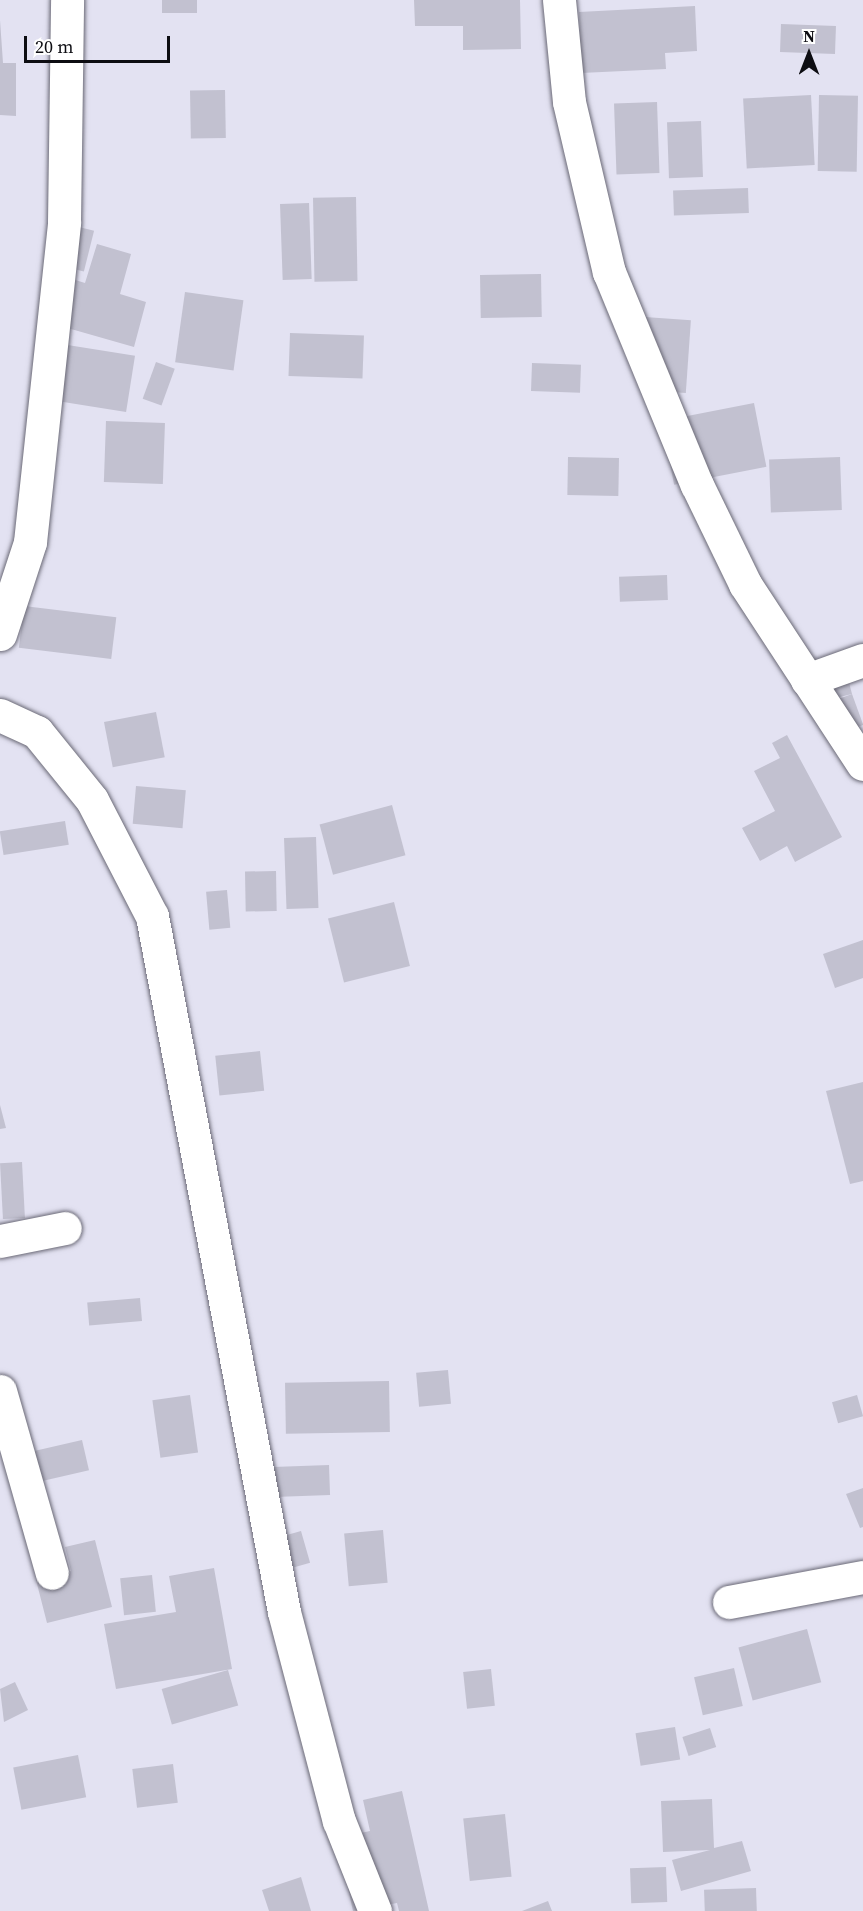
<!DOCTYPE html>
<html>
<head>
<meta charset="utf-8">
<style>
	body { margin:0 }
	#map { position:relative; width:863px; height:1911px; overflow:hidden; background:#e3e2f2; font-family:"Source Serif 4",serif }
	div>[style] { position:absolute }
	.building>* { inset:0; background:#c2c1d0; transform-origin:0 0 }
	.roads { filter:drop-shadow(0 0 2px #6a6976) drop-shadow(0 0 2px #6a6976) }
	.street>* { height:33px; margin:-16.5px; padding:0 16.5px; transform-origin:16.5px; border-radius:16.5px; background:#fff }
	span { translate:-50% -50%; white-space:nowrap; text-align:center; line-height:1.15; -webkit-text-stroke:5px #fff; paint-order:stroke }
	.north { position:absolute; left:779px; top:24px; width:60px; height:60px; -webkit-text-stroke:4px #fff; paint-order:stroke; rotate:0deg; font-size:16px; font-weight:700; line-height:24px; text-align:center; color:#0d0d12 }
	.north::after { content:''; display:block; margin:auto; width:21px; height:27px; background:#0d0d12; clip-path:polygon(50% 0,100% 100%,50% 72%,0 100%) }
	.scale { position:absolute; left:24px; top:36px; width:146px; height:27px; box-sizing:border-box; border:3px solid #0d0d12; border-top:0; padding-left:8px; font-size:18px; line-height:21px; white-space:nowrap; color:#0d0d12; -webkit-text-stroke:4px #fff; paint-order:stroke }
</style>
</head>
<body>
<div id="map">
	<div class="building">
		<div style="left:162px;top:0;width:35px;height:13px"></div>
		<div style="clip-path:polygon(414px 0,520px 0,521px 49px,463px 50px,463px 26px,415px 26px)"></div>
		<div style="clip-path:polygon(695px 6px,697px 51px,665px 53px,666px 69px,581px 73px,579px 12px)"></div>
		<div style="clip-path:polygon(0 20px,3px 63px,16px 63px,16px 116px,0 115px)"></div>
		<div style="left:781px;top:24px;width:55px;height:28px;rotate:2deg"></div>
		<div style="left:225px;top:90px;width:48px;height:35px;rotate:89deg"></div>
		<div style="left:811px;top:95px;width:70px;height:68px;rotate:87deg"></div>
		<div style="left:819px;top:95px;width:39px;height:76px;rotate:1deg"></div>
		<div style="left:657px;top:102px;width:71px;height:43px;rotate:88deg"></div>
		<div style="left:701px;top:121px;width:56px;height:34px;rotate:88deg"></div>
		<div style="left:748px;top:188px;width:25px;height:75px;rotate:88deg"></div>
		<div style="left:356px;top:197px;width:84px;height:43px;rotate:89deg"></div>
		<div style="left:309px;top:203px;width:76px;height:29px;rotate:88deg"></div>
		<div style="left:63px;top:223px;width:32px;height:42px;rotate:14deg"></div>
		<div style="clip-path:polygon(97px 244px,131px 254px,120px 294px,146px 302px,134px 347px,43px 321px,56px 274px,85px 283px)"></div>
		<div style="left:541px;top:274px;width:43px;height:61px;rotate:89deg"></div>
		<div style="left:185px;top:292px;width:59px;height:71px;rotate:8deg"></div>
		<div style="left:645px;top:317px;width:46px;height:73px;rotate:4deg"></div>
		<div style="left:290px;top:333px;width:74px;height:43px;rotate:2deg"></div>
		<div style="left:55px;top:343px;width:81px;height:57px;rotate:9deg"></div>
		<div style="left:156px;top:362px;width:20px;height:39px;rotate:20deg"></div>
		<div style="left:532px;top:363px;width:49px;height:28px;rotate:2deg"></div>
		<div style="left:754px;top:403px;width:65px;height:94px;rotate:79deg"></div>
		<div style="left:106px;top:421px;width:59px;height:61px;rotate:2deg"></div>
		<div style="left:568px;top:457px;width:51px;height:38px;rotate:1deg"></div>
		<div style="left:840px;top:457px;width:53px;height:71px;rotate:88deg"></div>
		<div style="left:667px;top:575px;width:25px;height:48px;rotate:88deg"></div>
		<div style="left:24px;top:606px;width:93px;height:42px;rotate:7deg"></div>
		<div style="clip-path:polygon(845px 667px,852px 694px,819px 702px)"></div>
		<div style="left:852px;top:694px;width:33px;height:32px;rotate:70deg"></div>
		<div style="left:156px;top:712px;width:46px;height:53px;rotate:79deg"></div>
		<div style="clip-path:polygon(787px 735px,842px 837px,795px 862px,787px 846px,760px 861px,742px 828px,775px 811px,754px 771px,780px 758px,772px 743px)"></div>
		<div style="left:136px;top:786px;width:50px;height:38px;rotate:5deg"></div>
		<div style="left:392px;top:805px;width:52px;height:75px;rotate:75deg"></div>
		<div style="left:65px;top:821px;width:24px;height:66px;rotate:81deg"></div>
		<div style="left:316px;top:837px;width:71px;height:32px;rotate:88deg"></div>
		<div style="left:276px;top:871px;width:40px;height:31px;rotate:89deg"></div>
		<div style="left:227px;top:890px;width:38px;height:21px;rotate:85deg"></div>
		<div style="left:394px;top:902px;width:66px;height:68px;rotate:76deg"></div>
		<div style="clip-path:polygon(863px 940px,863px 978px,835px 988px,823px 954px)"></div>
		<div style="left:260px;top:1051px;width:40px;height:45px;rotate:84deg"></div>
		<div style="clip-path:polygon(863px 1082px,863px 1181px,850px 1184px,826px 1091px)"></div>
		<div style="clip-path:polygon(0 1105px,6px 1128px,0 1129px)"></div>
		<div style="left:22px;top:1162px;width:56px;height:22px;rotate:87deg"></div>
		<div style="left:140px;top:1298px;width:23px;height:53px;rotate:85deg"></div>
		<div style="left:448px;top:1370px;width:34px;height:32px;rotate:85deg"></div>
		<div style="left:389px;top:1381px;width:51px;height:104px;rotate:89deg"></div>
		<div style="left:190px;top:1395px;width:58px;height:38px;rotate:82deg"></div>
		<div style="left:857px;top:1395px;width:22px;height:26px;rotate:74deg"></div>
		<div style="left:82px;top:1440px;width:31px;height:59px;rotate:77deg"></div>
		<div style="left:329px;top:1465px;width:30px;height:70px;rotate:88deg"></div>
		<div style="clip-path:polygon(863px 1488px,863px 1527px,860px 1528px,846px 1494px)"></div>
		<div style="left:383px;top:1530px;width:53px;height:39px;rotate:85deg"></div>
		<div style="left:301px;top:1531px;width:33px;height:32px;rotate:74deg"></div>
		<div style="clip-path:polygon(95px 1540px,112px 1607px,47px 1623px,36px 1580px,71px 1571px,65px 1547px)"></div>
		<div style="clip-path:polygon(214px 1568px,232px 1669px,116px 1689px,104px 1624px,176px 1612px,169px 1576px)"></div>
		<div style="left:152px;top:1575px;width:37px;height:32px;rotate:84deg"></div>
		<div style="left:807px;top:1629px;width:55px;height:71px;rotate:75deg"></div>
		<div style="left:734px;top:1668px;width:39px;height:41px;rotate:77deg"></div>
		<div style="left:491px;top:1669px;width:37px;height:28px;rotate:84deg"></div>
		<div style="left:228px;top:1670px;width:37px;height:69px;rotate:74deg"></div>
		<div style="clip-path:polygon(15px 1682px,28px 1710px,4px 1722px,0 1689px)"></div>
		<div style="left:675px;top:1727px;width:33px;height:40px;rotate:81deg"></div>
		<div style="left:710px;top:1728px;width:20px;height:29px;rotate:72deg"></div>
		<div style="left:78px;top:1755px;width:43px;height:66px;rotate:79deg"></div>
		<div style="left:173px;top:1764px;width:39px;height:41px;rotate:83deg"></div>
		<div style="clip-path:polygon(402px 1791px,429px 1911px,399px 1911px,397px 1903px,353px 1911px,337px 1838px,370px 1831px,363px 1800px)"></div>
		<div style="clip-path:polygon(712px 1799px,714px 1848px,742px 1841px,751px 1871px,681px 1891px,672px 1860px,710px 1850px,663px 1852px,661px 1801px)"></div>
		<div style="left:505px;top:1814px;width:63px;height:42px;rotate:84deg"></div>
		<div style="left:666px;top:1867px;width:35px;height:36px;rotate:88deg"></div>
		<div style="clip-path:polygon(301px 1877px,311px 1911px,269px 1911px,262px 1890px)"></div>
		<div style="left:756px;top:1888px;width:23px;height:52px;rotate:88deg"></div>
		<div style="clip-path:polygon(548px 1901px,552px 1911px,522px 1911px)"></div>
	</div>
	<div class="roads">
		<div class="street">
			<div style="left:559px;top:0;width:102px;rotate:84.4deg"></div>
			<div style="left:569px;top:102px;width:175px;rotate:76.8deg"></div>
			<div style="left:609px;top:272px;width:230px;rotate:67.6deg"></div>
			<div style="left:697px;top:485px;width:110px;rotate:64.1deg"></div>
			<div style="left:745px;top:584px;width:215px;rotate:56.8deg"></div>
			<div style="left:0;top:634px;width:97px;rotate:-71.9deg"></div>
			<div style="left:30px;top:542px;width:322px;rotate:-83.9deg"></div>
			<div style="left:64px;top:222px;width:222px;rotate:-89.2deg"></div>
			<div style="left:807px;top:680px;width:59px;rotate:-19.7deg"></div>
			<div style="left:0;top:715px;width:41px;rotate:24.7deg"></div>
			<div style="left:37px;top:732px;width:87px;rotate:51deg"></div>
			<div style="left:92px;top:800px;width:131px;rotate:62.7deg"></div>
			<div style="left:152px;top:916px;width:708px;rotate:79.26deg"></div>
			<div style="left:284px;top:1612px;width:216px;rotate:75.3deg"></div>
			<div style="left:339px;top:1821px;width:97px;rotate:68.2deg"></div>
			<div style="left:0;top:1241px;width:66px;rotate:-11.3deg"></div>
			<div style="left:0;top:1391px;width:189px;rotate:74.1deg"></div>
			<div style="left:729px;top:1602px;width:136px;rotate:-10.6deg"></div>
		</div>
	</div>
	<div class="north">N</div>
	<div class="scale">20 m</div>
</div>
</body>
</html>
